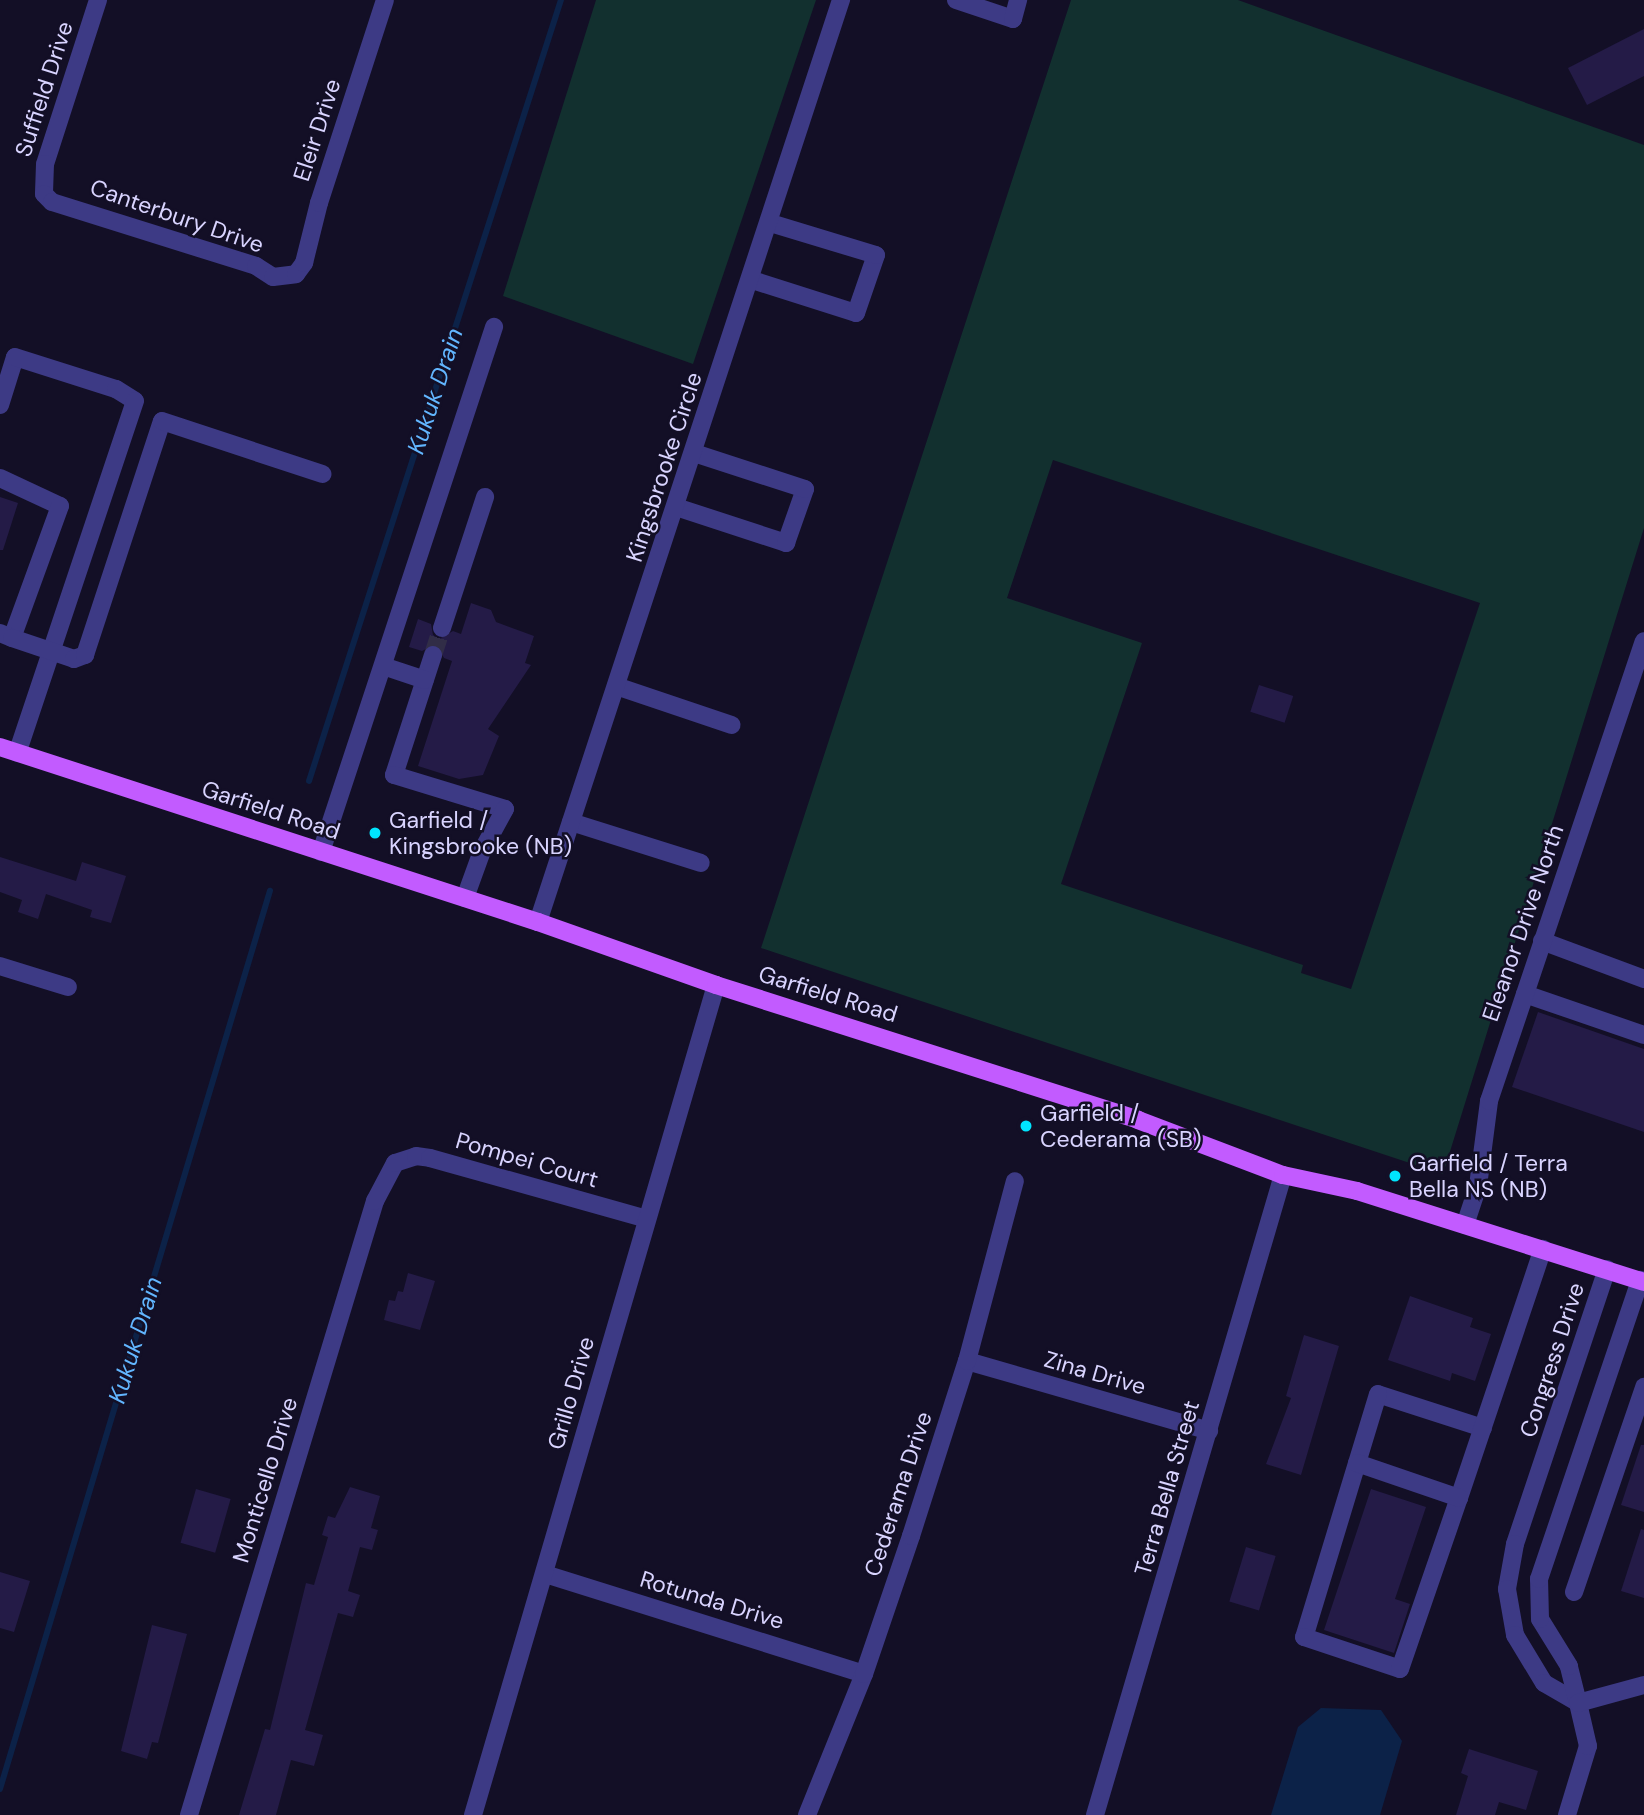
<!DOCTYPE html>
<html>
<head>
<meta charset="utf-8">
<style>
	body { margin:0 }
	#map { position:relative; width:1644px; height:1815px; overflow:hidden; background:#130f26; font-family:"DM Sans",sans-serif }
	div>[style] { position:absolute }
	.green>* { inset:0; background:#12302f }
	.water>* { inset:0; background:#0c2248 }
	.stream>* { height:6px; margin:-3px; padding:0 3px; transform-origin:3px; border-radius:3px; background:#0c2248 }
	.building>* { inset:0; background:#241b47; transform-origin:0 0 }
	.minor-tunnel>* { height:18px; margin-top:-9px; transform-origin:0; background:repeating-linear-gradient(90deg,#312d47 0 18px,transparent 0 27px) }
	.minor>* { height:18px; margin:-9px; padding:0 9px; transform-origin:9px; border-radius:9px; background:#3d3a85 }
	.major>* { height:18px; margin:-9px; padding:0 9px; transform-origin:9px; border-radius:9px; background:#c25bff }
	.dots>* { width:19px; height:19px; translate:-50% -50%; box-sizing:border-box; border:4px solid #130f26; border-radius:50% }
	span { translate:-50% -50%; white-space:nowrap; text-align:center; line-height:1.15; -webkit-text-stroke:5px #130f26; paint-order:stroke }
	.street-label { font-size:23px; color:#d9d4ff }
	.poi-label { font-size:23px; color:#d9d4ff }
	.left { translate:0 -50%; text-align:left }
	.water-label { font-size:24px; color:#62b6ff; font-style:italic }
</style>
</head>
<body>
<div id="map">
	<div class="green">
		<div style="clip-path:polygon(596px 0,816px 0,693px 364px,503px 296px)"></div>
		<div style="clip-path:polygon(evenodd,1071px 0,1238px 0,1644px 145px,1644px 528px,1443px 1174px,761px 948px,1071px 0,1053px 460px,1480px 603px,1351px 989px,1301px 973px,1303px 965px,1061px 884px,1142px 643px,1007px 598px,1053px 460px)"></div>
	</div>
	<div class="water">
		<div style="clip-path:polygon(1321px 1708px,1381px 1710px,1402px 1741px,1380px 1815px,1271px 1815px,1298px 1727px)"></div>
	</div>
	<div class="stream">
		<div style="left:309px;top:781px;width:821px;rotate:-72.12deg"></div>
		<div style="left:0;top:1789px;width:938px;rotate:-73.27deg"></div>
	</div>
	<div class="building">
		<div style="clip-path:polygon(1644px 29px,1644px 76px,1587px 105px,1568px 68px)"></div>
		<div style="clip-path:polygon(0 497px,18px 503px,3px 550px,0 550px)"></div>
		<div style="clip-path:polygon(471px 603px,491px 610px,496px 622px,534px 636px,525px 663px,531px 665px,488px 729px,499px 736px,483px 775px,459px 779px,418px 766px,452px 661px,444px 658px,436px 644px,422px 651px,409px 647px,418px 619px,431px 624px,433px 635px,439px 639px,453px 631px,461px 634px)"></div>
		<div style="left:1259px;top:685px;width:36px;height:28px;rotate:18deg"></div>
		<div style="clip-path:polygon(0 857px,76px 881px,82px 862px,126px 876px,111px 923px,90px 917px,92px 910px,46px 894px,38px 919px,18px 912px,22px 900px,0 892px)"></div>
		<div style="clip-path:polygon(1538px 1012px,1644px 1049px,1644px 1132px,1512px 1087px)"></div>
		<div style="clip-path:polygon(408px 1273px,435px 1281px,420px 1330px,384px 1320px,389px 1300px,395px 1301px,398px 1291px,403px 1292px)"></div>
		<div style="clip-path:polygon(1410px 1296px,1473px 1318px,1470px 1327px,1491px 1334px,1475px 1381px,1452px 1373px,1450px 1381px,1388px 1360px)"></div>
		<div style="clip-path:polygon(1304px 1335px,1339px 1346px,1301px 1475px,1266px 1464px,1291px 1398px,1286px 1396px)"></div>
		<div style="clip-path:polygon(1641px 1445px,1644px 1445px,1644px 1512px,1621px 1505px)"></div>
		<div style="clip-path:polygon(350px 1487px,380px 1496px,371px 1528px,378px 1530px,372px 1550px,360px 1547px,348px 1591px,360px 1595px,353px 1617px,338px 1613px,305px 1730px,323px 1735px,314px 1766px,291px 1760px,276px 1815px,239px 1815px,265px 1729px,270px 1730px,306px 1583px,314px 1585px,328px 1537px,322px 1535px,328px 1516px,335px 1518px)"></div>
		<div style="left:196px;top:1489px;width:36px;height:56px;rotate:16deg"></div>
		<div style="clip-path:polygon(1371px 1489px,1426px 1507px,1395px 1599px,1410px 1604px,1394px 1653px,1324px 1630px)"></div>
		<div style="clip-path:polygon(1641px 1529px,1644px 1530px,1644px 1598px,1621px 1591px)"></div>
		<div style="left:1246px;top:1547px;width:31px;height:57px;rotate:17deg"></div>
		<div style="clip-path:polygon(0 1572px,30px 1581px,14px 1632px,0 1628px)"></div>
		<div style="clip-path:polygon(152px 1625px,187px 1634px,158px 1743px,152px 1742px,147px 1759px,121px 1751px)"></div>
		<div style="clip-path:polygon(1469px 1749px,1538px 1771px,1526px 1810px,1499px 1802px,1495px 1815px,1456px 1815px,1468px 1776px,1461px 1773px)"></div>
	</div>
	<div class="minor-tunnel">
		<div style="left:433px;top:655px;width:28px;rotate:-72deg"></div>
	</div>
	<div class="minor">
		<div style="left:98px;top:0;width:172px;rotate:107.9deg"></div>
		<div style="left:45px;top:164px;width:30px;rotate:92deg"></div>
		<div style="left:44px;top:194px;width:11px;rotate:45deg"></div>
		<div style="left:52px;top:202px;width:214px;rotate:17.4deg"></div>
		<div style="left:256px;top:266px;width:20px;rotate:33deg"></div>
		<div style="left:273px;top:277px;width:23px;rotate:-7deg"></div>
		<div style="left:296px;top:274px;width:14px;rotate:-54deg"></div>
		<div style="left:304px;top:263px;width:62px;rotate:-76deg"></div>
		<div style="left:319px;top:203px;width:213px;rotate:-72deg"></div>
		<div style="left:956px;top:0;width:60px;rotate:18.4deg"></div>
		<div style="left:1013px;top:19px;width:20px;rotate:-75deg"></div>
		<div style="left:752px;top:280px;width:109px;rotate:17.6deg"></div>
		<div style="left:856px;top:313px;width:61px;rotate:-71deg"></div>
		<div style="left:876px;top:255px;width:110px;rotate:-163.1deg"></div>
		<div style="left:0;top:405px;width:50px;rotate:-72.6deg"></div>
		<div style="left:15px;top:357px;width:106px;rotate:17.6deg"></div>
		<div style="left:116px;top:389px;width:22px;rotate:32deg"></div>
		<div style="left:135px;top:401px;width:371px;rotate:108.5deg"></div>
		<div style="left:0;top:478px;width:66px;rotate:25deg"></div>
		<div style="left:60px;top:506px;width:140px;rotate:110deg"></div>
		<div style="left:12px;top:638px;width:13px;rotate:-157deg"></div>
		<div style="left:676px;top:507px;width:116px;rotate:18.1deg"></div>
		<div style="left:786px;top:543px;width:57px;rotate:-70.6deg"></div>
		<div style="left:805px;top:489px;width:117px;rotate:-162deg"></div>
		<div style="left:442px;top:628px;width:138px;rotate:-71.8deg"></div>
		<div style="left:12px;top:638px;width:65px;rotate:18.7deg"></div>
		<div style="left:74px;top:659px;width:12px;rotate:-20deg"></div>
		<div style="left:85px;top:655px;width:246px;rotate:-71.8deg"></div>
		<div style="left:162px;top:421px;width:169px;rotate:18.3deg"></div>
		<div style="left:433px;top:655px;width:126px;rotate:108deg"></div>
		<div style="left:394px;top:775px;width:116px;rotate:17deg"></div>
		<div style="left:505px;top:809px;width:48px;rotate:118.7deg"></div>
		<div style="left:482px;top:851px;width:50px;rotate:109.9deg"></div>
		<div style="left:383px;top:666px;width:44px;rotate:18.4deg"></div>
		<div style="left:616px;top:686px;width:122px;rotate:18.6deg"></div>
		<div style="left:571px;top:822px;width:136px;rotate:17.5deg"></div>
		<div style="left:321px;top:852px;width:553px;rotate:-71.76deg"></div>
		<div style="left:538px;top:922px;width:971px;rotate:-71.81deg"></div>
		<div style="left:1542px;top:941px;width:109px;rotate:20.4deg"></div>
		<div style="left:0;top:966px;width:71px;rotate:17.2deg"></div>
		<div style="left:1525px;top:994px;width:126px;rotate:19deg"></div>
		<div style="left:1465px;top:1225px;width:41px;rotate:-71.6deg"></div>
		<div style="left:1478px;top:1186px;width:86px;rotate:-82.6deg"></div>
		<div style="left:1489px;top:1101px;width:485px;rotate:-71.4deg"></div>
		<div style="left:1607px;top:1269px;width:290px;rotate:108.5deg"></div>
		<div style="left:1515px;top:1544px;width:46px;rotate:100.1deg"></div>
		<div style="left:1507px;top:1589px;width:47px;rotate:80.1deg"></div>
		<div style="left:1515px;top:1635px;width:56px;rotate:58.9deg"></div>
		<div style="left:1544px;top:1683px;width:39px;rotate:30deg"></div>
		<div style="left:1578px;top:1703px;width:38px;rotate:-104deg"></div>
		<div style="left:1569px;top:1666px;width:55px;rotate:-121.7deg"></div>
		<div style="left:1540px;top:1619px;width:40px;rotate:-91.4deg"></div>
		<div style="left:1539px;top:1579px;width:316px;rotate:-71.3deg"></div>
		<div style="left:967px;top:1361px;width:252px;rotate:16.1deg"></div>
		<div style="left:1483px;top:1428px;width:110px;rotate:-162.1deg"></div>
		<div style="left:1378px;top:1394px;width:254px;rotate:106.9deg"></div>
		<div style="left:1304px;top:1637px;width:101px;rotate:18.4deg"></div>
		<div style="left:1400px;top:1669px;width:181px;rotate:-71deg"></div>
		<div style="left:1459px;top:1498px;width:263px;rotate:-71.4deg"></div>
		<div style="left:1357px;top:1463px;width:108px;rotate:18.9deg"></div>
		<div style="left:545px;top:1574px;width:334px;rotate:17.4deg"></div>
		<div style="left:1574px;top:1592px;width:217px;rotate:-71.1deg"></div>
		<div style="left:189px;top:1815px;width:642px;rotate:-73.15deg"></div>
		<div style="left:375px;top:1201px;width:43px;rotate:-62.2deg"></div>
		<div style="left:395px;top:1163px;width:22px;rotate:-18deg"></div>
		<div style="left:416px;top:1156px;width:14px;rotate:8deg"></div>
		<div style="left:430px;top:1158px;width:225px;rotate:15.7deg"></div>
		<div style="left:473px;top:1815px;width:865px;rotate:-73.68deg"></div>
		<div style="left:807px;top:1815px;width:152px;rotate:-68deg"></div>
		<div style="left:864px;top:1674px;width:146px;rotate:-71.2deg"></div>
		<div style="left:911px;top:1536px;width:184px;rotate:-72.3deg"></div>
		<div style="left:967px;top:1361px;width:186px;rotate:-75.1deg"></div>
		<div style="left:1095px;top:1815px;width:667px;rotate:-73.63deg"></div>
		<div style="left:1567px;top:1815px;width:72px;rotate:-73.1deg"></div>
		<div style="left:1588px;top:1746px;width:44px;rotate:-103.1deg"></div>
		<div style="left:1578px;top:1703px;width:68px;rotate:-15.3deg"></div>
	</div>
	<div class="major">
		<div style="left:0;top:747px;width:566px;rotate:18.02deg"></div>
		<div style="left:538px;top:922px;width:189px;rotate:19.5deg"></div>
		<div style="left:716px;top:985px;width:443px;rotate:17.7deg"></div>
		<div style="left:1138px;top:1120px;width:155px;rotate:20.8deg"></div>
		<div style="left:1283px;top:1175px;width:76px;rotate:12.2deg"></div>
		<div style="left:1357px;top:1191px;width:301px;rotate:17.6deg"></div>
	</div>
	<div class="dots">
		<div style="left:375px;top:833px;background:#00e5ff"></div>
		<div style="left:1026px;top:1126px;background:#00e5ff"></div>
		<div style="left:1395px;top:1176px;background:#00e5ff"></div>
	</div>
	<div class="street-label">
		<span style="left:44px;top:89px;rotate:-72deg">Suffield Drive</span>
		<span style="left:317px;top:130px;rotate:-72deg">Eleir Drive</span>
		<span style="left:177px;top:216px;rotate:19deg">Canterbury Drive</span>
		<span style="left:664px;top:467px;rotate:-72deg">Kingsbrooke Circle</span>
		<span style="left:271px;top:810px;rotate:18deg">Garfield Road</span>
		<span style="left:1523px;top:923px;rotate:-71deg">Eleanor Drive North</span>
		<span style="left:828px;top:994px;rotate:17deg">Garfield Road</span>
		<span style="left:527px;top:1160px;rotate:16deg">Pompei Court</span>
		<span style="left:1552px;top:1360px;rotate:-72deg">Congress Drive</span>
		<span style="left:1095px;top:1373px;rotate:16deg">Zina Drive</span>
		<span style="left:571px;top:1393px;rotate:-74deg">Grillo Drive</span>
		<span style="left:265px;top:1480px;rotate:-73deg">Monticello Drive</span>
		<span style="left:1167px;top:1488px;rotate:-74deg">Terra Bella Street</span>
		<span style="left:898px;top:1494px;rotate:-72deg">Cederama Drive</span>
		<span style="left:712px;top:1600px;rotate:17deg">Rotunda Drive</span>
	</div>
	<div class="poi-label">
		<span class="left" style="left:389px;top:833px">Garfield /<br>Kingsbrooke (NB)</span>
		<span class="left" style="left:1040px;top:1126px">Garfield /<br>Cederama (SB)</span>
		<span class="left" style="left:1409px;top:1176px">Garfield / Terra<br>Bella NS (NB)</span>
	</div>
	<div class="water-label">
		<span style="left:435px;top:391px;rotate:-72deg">Kukuk Drain</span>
		<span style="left:135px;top:1340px;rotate:-73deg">Kukuk Drain</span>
	</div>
</div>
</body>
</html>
